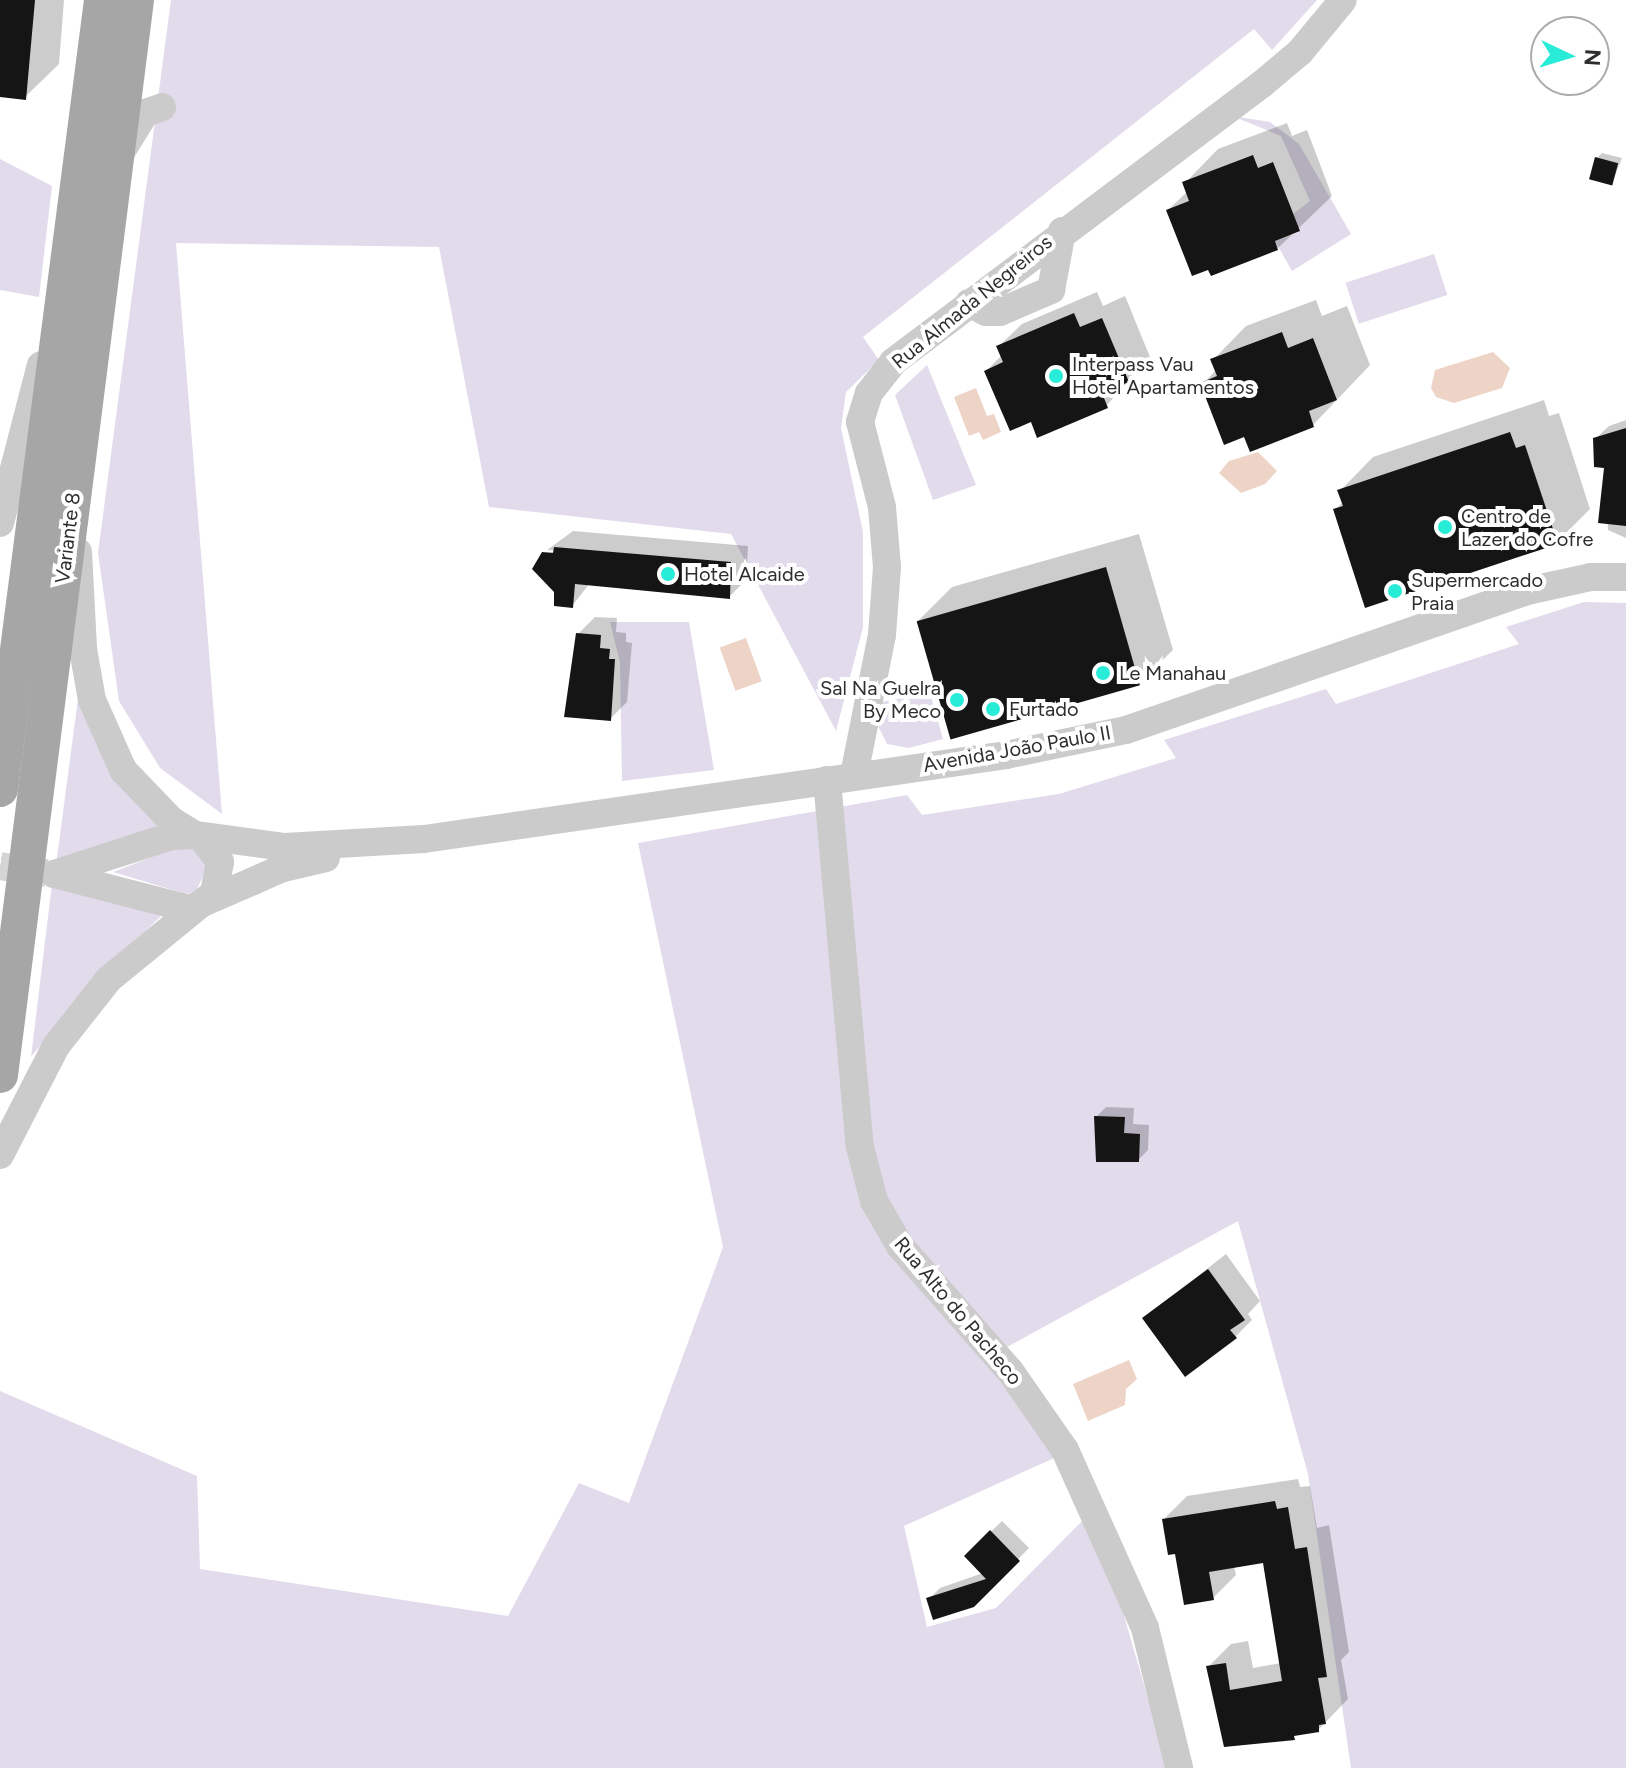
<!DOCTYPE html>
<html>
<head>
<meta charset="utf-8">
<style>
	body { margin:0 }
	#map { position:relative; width:1626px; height:1768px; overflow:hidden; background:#fff; font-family:Figtree,sans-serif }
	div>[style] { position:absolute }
	.green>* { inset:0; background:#e2dbec; transform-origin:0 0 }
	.water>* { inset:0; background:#edd4c6; transform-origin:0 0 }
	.shadow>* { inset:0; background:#0003 }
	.building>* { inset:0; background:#151515; transform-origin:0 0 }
	.minor-tunnel>* { height:28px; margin-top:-14px; transform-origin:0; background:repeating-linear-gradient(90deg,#d5d5d5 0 28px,transparent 0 42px) }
	.minor>* { height:28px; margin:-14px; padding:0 14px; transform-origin:14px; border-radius:14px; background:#cbcbcb }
	.major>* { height:36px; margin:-18px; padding:0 18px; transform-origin:18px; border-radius:18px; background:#a6a6a6 }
	.dots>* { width:22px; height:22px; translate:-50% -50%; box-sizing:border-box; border:4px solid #fff; border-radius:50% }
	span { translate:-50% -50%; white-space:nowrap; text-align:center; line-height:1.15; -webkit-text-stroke:8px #fff; paint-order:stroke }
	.street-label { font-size:20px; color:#2e2e2e }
	.poi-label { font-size:20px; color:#2e2e2e }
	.left { translate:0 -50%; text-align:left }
	.right { translate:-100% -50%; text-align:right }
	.north { position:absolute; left:1530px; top:16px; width:80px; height:80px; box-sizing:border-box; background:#fff; border:2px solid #ababab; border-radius:50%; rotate:94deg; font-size:22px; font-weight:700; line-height:32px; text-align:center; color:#2e2e2e }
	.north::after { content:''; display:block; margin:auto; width:28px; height:36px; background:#29ecd8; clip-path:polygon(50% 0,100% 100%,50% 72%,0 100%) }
</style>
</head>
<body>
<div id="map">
	<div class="green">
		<div style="clip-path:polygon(171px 0,1317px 0,1272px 50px,1254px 29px,863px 337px,879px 360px,846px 392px,841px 428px,863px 532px,863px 627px,836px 731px,731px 534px,489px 507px,439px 247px,176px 243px,222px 814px,160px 768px,119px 701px,98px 553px)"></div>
		<div style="clip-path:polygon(1232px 116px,1270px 122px,1299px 144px,1351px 234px,1292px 271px,1275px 241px,1299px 232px,1293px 214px,1310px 201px,1281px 136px)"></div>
		<div style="clip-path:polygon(0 159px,52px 186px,39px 297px,0 290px)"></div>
		<div style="left:1434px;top:254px;width:43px;height:93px;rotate:72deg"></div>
		<div style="clip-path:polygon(927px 365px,976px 485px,933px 500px,895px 395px)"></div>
		<div style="clip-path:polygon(1584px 602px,1626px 603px,1626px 1768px,1351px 1768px,1308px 1474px,1238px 1221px,985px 1359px,1061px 1455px,904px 1526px,927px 1627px,996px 1608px,1086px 1517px,1112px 1574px,1168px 1768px,0 1768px,0 1391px,197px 1476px,200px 1569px,508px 1616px,579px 1483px,629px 1503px,723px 1247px,638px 843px,907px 795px,922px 815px,1059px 794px,1176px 758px,1164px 740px,1326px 689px,1336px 704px,1519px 644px,1506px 627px)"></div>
		<div style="clip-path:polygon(610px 622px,689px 622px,714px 770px,622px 781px,620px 662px)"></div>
		<div style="clip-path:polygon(930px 693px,943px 739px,909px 748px,887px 744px,876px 722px,881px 702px)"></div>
		<div style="clip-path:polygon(78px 699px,167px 827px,56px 865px)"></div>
		<div style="clip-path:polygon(178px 847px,194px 847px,205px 860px,206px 870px,196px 891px,186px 894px,113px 872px)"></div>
		<div style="clip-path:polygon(52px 884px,161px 916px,88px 988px,31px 1057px)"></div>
	</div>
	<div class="water">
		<div style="clip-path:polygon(1493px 352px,1510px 368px,1502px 388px,1454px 403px,1436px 397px,1431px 388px,1435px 370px)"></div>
		<div style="clip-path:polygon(976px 388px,987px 416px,994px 414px,1001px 432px,983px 440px,979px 432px,969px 436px,954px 397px)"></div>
		<div style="clip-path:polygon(1258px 452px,1277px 471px,1265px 484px,1241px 493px,1219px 473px,1229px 461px)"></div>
		<div style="left:746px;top:638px;width:46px;height:28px;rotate:70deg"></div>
		<div style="clip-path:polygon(1129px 1360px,1137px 1379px,1126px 1389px,1125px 1405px,1088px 1421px,1073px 1384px)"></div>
	</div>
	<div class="shadow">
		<div style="clip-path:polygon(0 0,64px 0,59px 64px,25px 97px,0 95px)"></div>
		<div style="clip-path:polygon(1287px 123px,1292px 136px,1307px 130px,1332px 196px,1277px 249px,1168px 210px,1188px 191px,1185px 183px,1218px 149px)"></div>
		<div style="clip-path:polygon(1602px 153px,1622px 158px,1612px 183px,1597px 158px)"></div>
		<div style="clip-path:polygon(1097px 292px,1103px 306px,1125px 296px,1150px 357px,1106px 406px,1032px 420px,986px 371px,1002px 355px,999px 346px,1022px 324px)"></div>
		<div style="clip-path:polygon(1316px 300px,1322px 316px,1347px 306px,1370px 365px,1313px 425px,1245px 435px,1203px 384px,1216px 370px,1213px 360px,1246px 326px)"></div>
		<div style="clip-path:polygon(1544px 400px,1549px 416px,1559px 413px,1590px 509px,1557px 542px,1335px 510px,1343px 502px,1340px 491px,1373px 457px)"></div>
		<div style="clip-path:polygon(1626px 420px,1626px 538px,1608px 530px,1606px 467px,1595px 439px,1609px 426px)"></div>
		<div style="clip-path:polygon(573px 531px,748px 546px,746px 580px,729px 597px,590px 583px,572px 606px,556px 591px,544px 553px,563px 551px,547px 550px)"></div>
		<div style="clip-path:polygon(1139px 534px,1173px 650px,1139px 683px,918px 621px,952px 587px)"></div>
		<div style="clip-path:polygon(595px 617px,617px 618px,616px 632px,626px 633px,626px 642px,632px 643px,627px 702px,610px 719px,578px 634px)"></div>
		<div style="clip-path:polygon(1106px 1107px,1134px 1108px,1133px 1124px,1149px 1125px,1148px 1150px,1138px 1160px,1096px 1117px)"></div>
		<div style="clip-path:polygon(1226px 1254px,1260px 1301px,1248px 1314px,1252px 1320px,1235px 1337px,1144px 1318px)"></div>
		<div style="clip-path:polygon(1298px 1479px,1300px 1487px,1310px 1486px,1317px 1528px,1329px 1525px,1349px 1652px,1341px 1660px,1348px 1699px,1318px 1730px,1225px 1745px,1208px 1667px,1231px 1644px,1248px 1641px,1253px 1668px,1281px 1663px,1264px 1561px,1234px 1566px,1236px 1575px,1213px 1598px,1177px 1552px,1164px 1519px,1187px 1496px)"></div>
		<div style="clip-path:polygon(1002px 1521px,1029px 1548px,973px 1605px,929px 1599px,940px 1588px,983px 1573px,966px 1556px)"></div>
	</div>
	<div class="building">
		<div style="clip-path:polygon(0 0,35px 0,26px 100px,0 97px)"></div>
		<div style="clip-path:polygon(1253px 155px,1258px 168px,1273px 162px,1300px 231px,1275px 241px,1278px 250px,1211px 276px,1208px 270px,1192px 276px,1166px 210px,1189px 201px,1182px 182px)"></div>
		<div style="left:1595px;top:157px;width:24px;height:23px;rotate:15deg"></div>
		<div style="clip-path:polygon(1074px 313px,1080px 327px,1102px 318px,1129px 382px,1102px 393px,1108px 408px,1037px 438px,1031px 422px,1010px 431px,984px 371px,1003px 362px,996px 346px)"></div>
		<div style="clip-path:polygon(1282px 332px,1288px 348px,1313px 338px,1337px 400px,1309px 411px,1314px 427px,1250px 452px,1244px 437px,1224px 445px,1200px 383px,1217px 376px,1210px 359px)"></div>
		<div style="clip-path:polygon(1626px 428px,1626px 526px,1598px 523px,1604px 468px,1594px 467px,1593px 438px)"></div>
		<div style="clip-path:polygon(1510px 432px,1516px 448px,1525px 445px,1558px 544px,1365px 608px,1333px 509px,1343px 506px,1337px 490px)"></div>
		<div style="clip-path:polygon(554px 547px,731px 562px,730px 599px,575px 584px,573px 608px,554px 606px,554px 592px,532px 569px,542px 552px,553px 553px)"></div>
		<div style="left:1106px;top:567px;width:123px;height:197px;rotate:74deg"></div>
		<div style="clip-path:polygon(576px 633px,601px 635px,600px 648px,610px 649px,609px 659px,615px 659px,611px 721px,564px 717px)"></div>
		<div style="clip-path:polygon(1094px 1116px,1125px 1117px,1124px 1133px,1140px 1134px,1139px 1162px,1096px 1162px)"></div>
		<div style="clip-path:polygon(1208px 1269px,1245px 1320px,1230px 1330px,1237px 1338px,1185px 1377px,1142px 1318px)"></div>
		<div style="clip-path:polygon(1275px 1501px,1277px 1509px,1288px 1507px,1295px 1549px,1307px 1547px,1327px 1677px,1318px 1678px,1326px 1724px,1319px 1725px,1319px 1732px,1294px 1736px,1295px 1740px,1224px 1747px,1206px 1666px,1226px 1663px,1230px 1690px,1282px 1681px,1263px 1563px,1209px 1572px,1214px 1600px,1184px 1605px,1175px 1554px,1168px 1555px,1162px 1519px)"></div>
		<div style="clip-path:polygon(990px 1530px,1020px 1561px,974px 1607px,933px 1620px,926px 1598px,986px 1579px,964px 1556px)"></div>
	</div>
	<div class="minor-tunnel">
		<div style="left:0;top:866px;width:47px;rotate:8.7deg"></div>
	</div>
	<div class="minor">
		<div style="left:121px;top:152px;width:46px;rotate:-58.4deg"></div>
		<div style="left:145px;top:113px;width:18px;rotate:-19deg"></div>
		<div style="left:969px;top:303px;width:19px;rotate:28deg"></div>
		<div style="left:986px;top:312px;width:14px"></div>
		<div style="left:1000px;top:312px;width:56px;rotate:-23.3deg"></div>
		<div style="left:1051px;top:290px;width:60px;rotate:-79.4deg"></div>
		<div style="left:0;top:523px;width:163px;rotate:-75.5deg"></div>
		<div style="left:78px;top:552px;width:97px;rotate:87deg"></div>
		<div style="left:83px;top:649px;width:52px;rotate:80deg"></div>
		<div style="left:92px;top:700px;width:77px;rotate:66.1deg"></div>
		<div style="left:123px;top:770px;width:69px;rotate:46.2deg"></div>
		<div style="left:171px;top:820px;width:28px;rotate:32deg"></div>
		<div style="left:195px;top:835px;width:91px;rotate:7.6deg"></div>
		<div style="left:285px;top:847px;width:139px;rotate:-3.3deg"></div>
		<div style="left:424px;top:839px;width:588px;rotate:-8.21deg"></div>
		<div style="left:1006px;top:755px;width:123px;rotate:-11.8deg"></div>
		<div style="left:1126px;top:730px;width:424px;rotate:-19.1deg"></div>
		<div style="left:1527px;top:591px;width:66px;rotate:-12.3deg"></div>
		<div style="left:1591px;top:577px;width:35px"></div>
		<div style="left:854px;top:775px;width:143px;rotate:-78.7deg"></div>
		<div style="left:882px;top:635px;width:68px;rotate:-85.8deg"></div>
		<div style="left:887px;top:567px;width:60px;rotate:-94.8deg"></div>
		<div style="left:882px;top:507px;width:88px;rotate:-104.5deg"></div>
		<div style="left:860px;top:422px;width:30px;rotate:-73deg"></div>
		<div style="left:869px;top:393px;width:39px;rotate:-52deg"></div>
		<div style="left:893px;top:362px;width:462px;rotate:-37deg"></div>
		<div style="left:1262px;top:84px;width:50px;rotate:-40.1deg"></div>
		<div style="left:1300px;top:52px;width:67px;rotate:-50.4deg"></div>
		<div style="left:827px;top:780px;width:368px;rotate:84.9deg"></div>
		<div style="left:860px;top:1147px;width:56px;rotate:75.5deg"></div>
		<div style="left:874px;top:1201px;width:52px;rotate:60deg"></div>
		<div style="left:900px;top:1246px;width:167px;rotate:48.7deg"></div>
		<div style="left:1010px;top:1371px;width:96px;rotate:55.2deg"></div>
		<div style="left:1065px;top:1450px;width:195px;rotate:65.8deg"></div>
		<div style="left:1145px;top:1628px;width:144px;rotate:76.3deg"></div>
		<div style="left:54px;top:874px;width:139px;rotate:14.5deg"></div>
		<div style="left:189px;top:909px;width:103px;rotate:-23.6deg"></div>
		<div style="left:283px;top:868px;width:44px;rotate:-13.1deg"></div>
		<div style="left:54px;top:874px;width:124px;rotate:-17.9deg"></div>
		<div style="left:172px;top:836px;width:23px;rotate:-2deg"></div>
		<div style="left:0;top:1155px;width:123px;rotate:-62.8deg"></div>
		<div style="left:56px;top:1046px;width:85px;rotate:-51.7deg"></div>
		<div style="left:109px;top:979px;width:136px;rotate:-39.3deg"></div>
		<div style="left:214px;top:893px;width:32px;rotate:-79deg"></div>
		<div style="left:220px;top:862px;width:30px;rotate:-127deg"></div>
	</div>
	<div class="major">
		<div style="left:0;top:789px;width:796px;rotate:-82.63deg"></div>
		<div style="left:0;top:1075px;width:1084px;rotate:-82.79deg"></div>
	</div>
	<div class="dots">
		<div style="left:1056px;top:376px;background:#29ecd8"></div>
		<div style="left:1445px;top:527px;background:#29ecd8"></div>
		<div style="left:668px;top:574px;background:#29ecd8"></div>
		<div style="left:1395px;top:591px;background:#29ecd8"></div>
		<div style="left:1103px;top:673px;background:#29ecd8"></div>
		<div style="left:957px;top:700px;background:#29ecd8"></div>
		<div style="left:993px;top:709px;background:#29ecd8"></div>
	</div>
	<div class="street-label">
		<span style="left:972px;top:302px;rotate:-39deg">Rua Almada Negreiros</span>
		<span style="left:68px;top:538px;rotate:-83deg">Variante 8</span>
		<span style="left:1017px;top:749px;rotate:-10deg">Avenida João Paulo II</span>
		<span style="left:958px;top:1311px;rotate:50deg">Rua Alto do Pacheco</span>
	</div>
	<div class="poi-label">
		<span class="left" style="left:1072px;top:376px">Interpass Vau<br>Hotel Apartamentos</span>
		<span class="left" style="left:1461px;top:528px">Centro de<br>Lazer do Cofre</span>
		<span class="left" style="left:684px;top:574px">Hotel Alcaide</span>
		<span class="left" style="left:1411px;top:592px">Supermercado<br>Praia</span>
		<span class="left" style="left:1119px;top:673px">Le Manahau</span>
		<span class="right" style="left:941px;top:700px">Sal Na Guelra<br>By Meco</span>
		<span class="left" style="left:1009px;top:709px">Furtado</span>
	</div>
	<div class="north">N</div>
</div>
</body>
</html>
